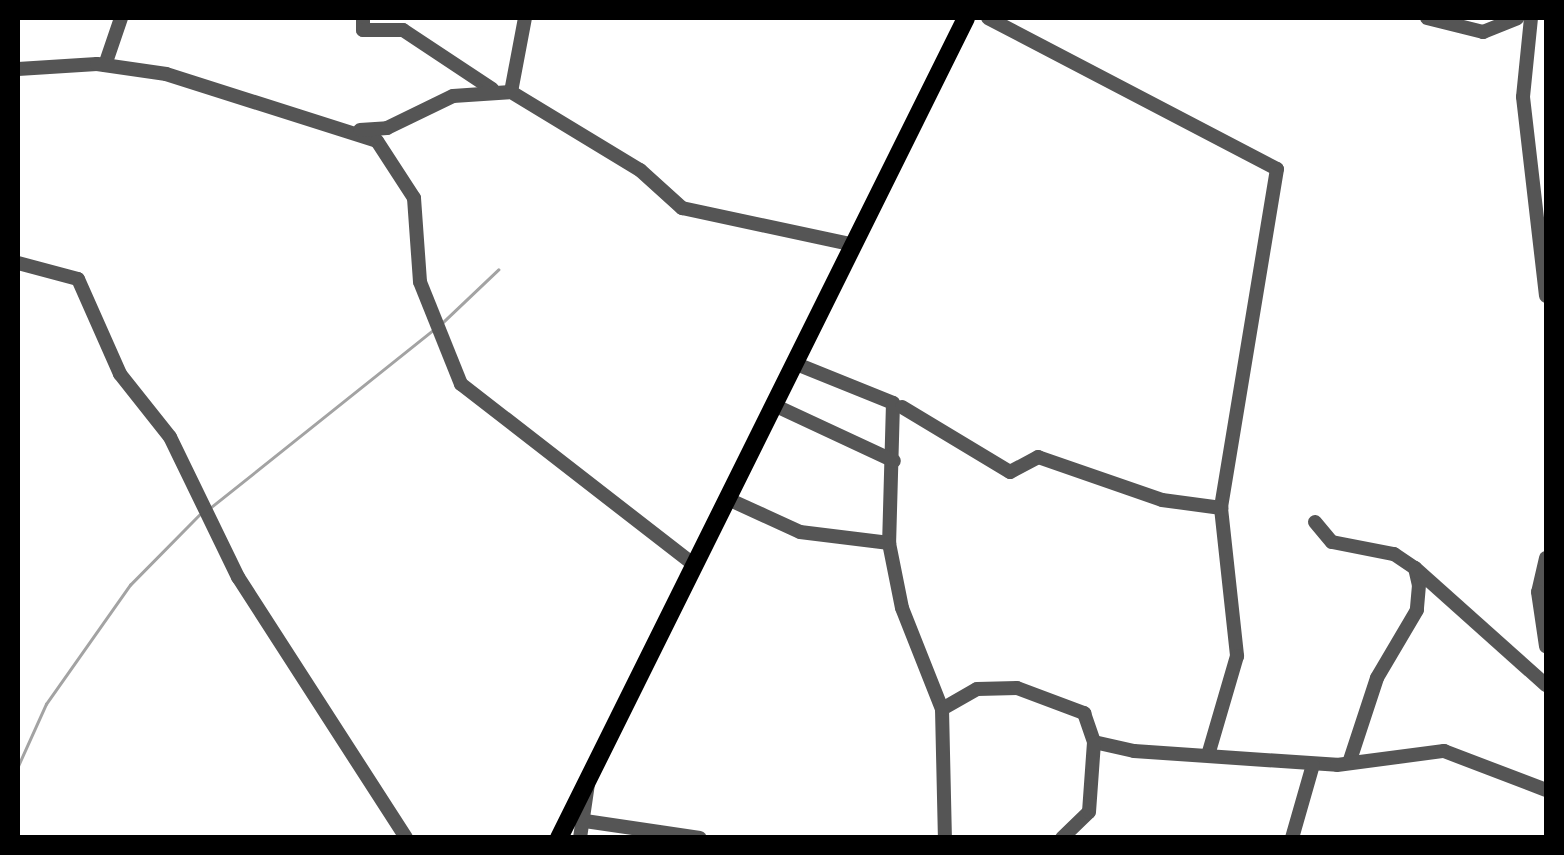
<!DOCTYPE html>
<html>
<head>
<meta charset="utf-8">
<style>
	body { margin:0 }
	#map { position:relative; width:1564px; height:855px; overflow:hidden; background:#fff; font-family:"Fira Sans",sans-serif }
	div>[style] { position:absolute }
	.stream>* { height:2.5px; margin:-1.25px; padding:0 1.25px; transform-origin:1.25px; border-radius:1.25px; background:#a3a3a3 }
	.minor>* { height:14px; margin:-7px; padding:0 7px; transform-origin:7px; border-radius:7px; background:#555 }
	.major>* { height:18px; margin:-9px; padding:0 9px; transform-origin:9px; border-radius:9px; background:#000 }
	span { translate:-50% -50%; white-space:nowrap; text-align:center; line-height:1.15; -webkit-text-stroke:10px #fff; paint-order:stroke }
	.frame { position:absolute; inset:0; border:20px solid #000; pointer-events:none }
</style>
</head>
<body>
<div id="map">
	<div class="stream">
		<div style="left:441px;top:324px;width:79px;rotate:-43.5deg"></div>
		<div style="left:210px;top:508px;width:287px;rotate:-38.6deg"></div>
		<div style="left:18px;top:766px;width:68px;rotate:-65.7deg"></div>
		<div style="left:46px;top:704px;width:146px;rotate:-54.8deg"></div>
		<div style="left:130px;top:585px;width:98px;rotate:-45.4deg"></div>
	</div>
	<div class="minor">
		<div style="left:363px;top:18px;width:12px;rotate:90deg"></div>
		<div style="left:363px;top:30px;width:40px"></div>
		<div style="left:403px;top:30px;width:107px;rotate:33.5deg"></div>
		<div style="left:988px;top:18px;width:326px;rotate:27.6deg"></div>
		<div style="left:1277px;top:169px;width:344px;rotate:99.4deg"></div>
		<div style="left:1221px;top:508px;width:149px;rotate:83.8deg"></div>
		<div style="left:1237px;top:656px;width:103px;rotate:106.3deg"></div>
		<div style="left:1427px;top:18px;width:58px;rotate:14deg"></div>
		<div style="left:1483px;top:32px;width:37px;rotate:-22deg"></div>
		<div style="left:1531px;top:18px;width:79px;rotate:95.8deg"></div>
		<div style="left:1523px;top:97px;width:200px;rotate:83.4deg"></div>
		<div style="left:105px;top:65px;width:50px;rotate:-71.2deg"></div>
		<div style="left:18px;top:69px;width:79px;rotate:-3.6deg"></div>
		<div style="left:97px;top:64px;width:70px;rotate:8.2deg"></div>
		<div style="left:166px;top:74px;width:221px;rotate:17.6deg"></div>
		<div style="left:377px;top:141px;width:68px;rotate:57deg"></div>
		<div style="left:414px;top:198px;width:84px;rotate:85.9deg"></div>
		<div style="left:420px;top:282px;width:110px;rotate:68.1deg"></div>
		<div style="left:461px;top:384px;width:297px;rotate:37.8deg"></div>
		<div style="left:511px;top:92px;width:75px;rotate:-79.3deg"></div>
		<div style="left:360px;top:130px;width:27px;rotate:-4deg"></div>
		<div style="left:387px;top:128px;width:73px;rotate:-25.9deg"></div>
		<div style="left:453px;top:96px;width:58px;rotate:-3.9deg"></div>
		<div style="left:511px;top:92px;width:151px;rotate:31.2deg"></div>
		<div style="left:640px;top:170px;width:57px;rotate:42.1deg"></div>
		<div style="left:682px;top:208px;width:176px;rotate:12.1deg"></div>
		<div style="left:18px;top:263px;width:62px;rotate:14.9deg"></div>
		<div style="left:78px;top:279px;width:104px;rotate:66.1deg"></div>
		<div style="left:120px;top:374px;width:80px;rotate:51.6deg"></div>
		<div style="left:170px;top:437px;width:156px;rotate:64.1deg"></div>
		<div style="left:238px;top:577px;width:310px;rotate:57.2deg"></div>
		<div style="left:794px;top:363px;width:107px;rotate:22deg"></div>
		<div style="left:893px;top:403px;width:140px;rotate:91.6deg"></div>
		<div style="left:889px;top:543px;width:66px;rotate:78.7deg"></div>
		<div style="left:902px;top:608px;width:109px;rotate:68.4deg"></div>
		<div style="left:942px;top:709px;width:129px;rotate:88.7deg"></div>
		<div style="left:776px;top:406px;width:130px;rotate:25deg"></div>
		<div style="left:902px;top:407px;width:126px;rotate:31deg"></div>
		<div style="left:1010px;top:472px;width:32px;rotate:-28deg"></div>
		<div style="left:1038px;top:457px;width:131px;rotate:19.1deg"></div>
		<div style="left:1162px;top:500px;width:60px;rotate:7.7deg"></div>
		<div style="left:728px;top:499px;width:79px;rotate:24.6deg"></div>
		<div style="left:800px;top:532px;width:90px;rotate:7deg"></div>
		<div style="left:1315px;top:522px;width:26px;rotate:50deg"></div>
		<div style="left:1332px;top:542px;width:63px;rotate:11deg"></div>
		<div style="left:1394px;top:554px;width:25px;rotate:34deg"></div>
		<div style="left:1415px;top:568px;width:17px;rotate:77deg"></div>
		<div style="left:1419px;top:585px;width:25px;rotate:95deg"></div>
		<div style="left:1417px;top:610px;width:79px;rotate:120.5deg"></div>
		<div style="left:1377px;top:678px;width:89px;rotate:108.2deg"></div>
		<div style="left:1546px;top:558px;width:35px;rotate:103deg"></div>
		<div style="left:1538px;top:592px;width:55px;rotate:81.6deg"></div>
		<div style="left:1415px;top:568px;width:176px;rotate:41.8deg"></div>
		<div style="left:942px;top:709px;width:40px;rotate:-29.7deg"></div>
		<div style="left:977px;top:689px;width:40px;rotate:-1.4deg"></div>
		<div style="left:1017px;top:688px;width:72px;rotate:20.5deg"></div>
		<div style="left:1084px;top:713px;width:31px;rotate:71deg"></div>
		<div style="left:1094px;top:742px;width:41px;rotate:12.7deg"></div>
		<div style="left:1134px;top:751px;width:203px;rotate:3.9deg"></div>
		<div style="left:1337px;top:765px;width:108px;rotate:-7.5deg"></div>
		<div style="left:1444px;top:751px;width:109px;rotate:20.9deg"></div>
		<div style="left:585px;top:821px;width:116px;rotate:8.4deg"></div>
		<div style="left:580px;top:838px;width:55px;rotate:-81.6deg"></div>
		<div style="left:1062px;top:838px;width:37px;rotate:-44deg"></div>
		<div style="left:1089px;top:812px;width:70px;rotate:-85.9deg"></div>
		<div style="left:1292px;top:838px;width:76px;rotate:-74deg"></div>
	</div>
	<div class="major">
		<div style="left:559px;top:838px;width:915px;rotate:-63.6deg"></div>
	</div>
	<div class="frame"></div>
</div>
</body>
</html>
